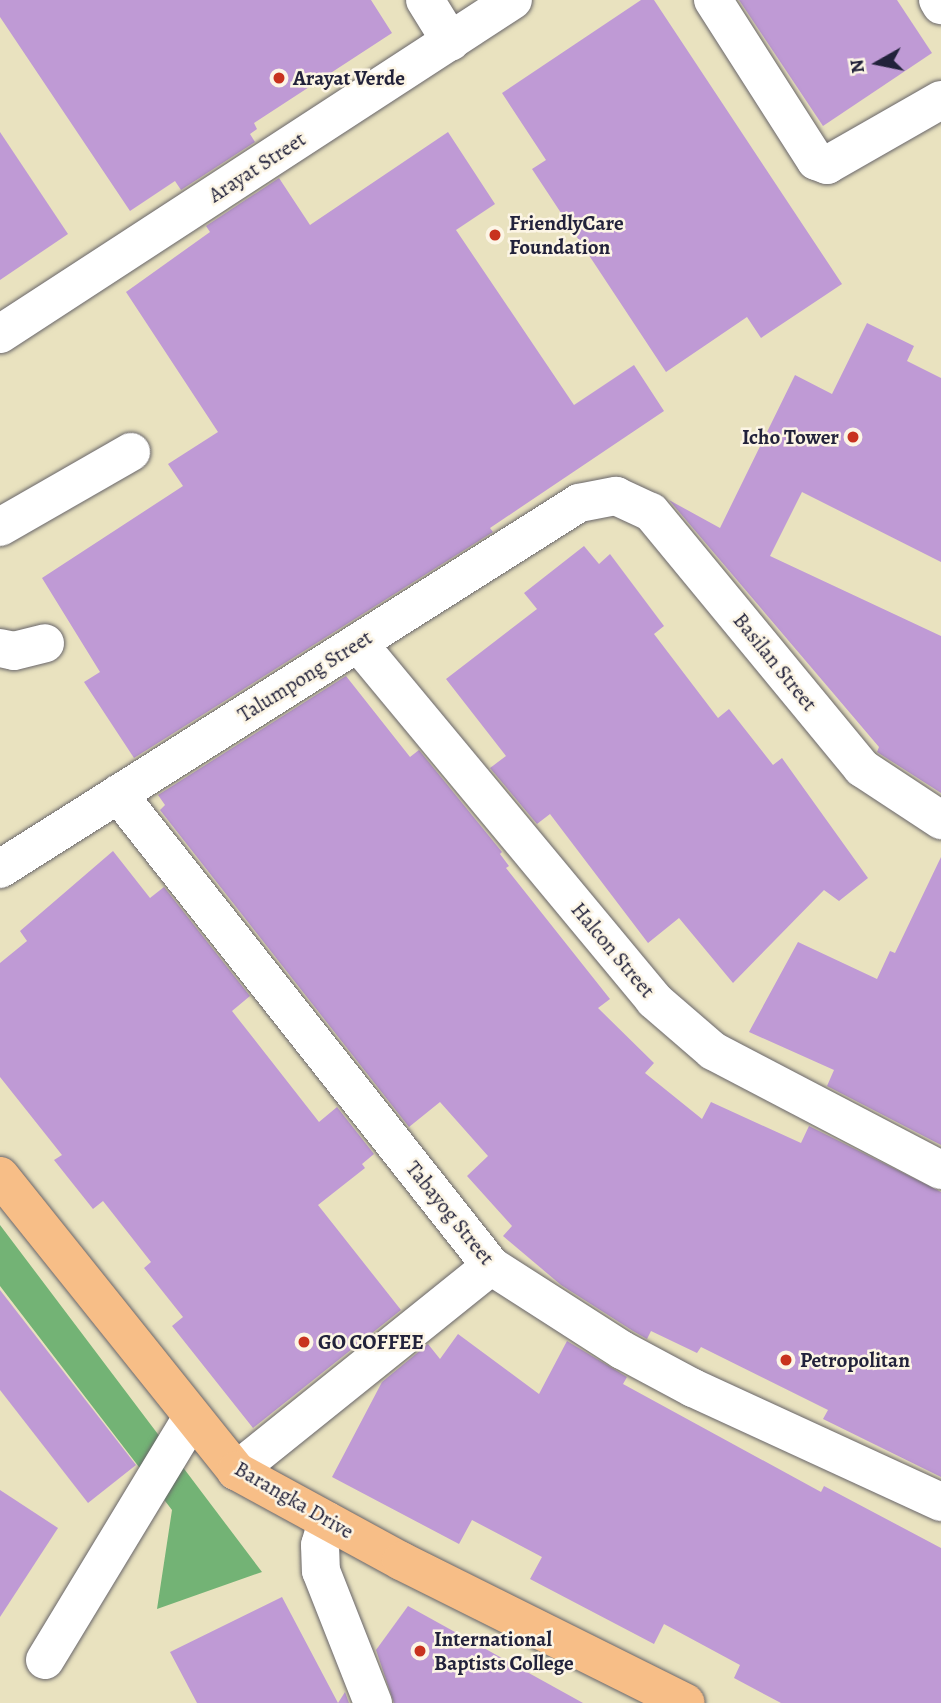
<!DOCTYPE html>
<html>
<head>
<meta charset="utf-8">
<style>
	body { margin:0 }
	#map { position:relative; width:941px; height:1703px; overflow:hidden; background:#e9e2bf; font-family:Alegreya,serif }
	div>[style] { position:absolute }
	.forest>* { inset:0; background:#73b375 }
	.building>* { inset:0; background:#bf9ad5 }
	.roads { filter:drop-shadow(0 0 2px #686569) drop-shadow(0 0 2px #686569) }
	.minor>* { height:38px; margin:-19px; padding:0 19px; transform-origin:19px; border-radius:19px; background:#fff }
	.major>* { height:38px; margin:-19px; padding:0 19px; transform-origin:19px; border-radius:19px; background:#f7be87 }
	.dots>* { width:19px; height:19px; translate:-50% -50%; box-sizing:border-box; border:4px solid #fcf5e5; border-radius:50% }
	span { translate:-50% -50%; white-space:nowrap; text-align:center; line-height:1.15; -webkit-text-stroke:5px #fcf5e5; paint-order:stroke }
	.poi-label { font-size:21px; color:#22223b; font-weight:700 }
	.left { translate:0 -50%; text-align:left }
	.right { translate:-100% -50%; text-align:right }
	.street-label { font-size:21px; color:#22223b }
	.north { position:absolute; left:843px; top:28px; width:70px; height:70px; -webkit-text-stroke:5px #fcf5e5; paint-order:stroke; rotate:261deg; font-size:19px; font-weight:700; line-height:28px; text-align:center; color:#22223b }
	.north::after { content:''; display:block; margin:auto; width:24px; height:32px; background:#22223b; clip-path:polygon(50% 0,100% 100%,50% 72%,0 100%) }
</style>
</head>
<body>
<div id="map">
	<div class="forest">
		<div style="clip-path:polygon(0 1225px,262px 1572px,157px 1609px,172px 1510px,0 1286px)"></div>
	</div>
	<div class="building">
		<div style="clip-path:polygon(0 0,371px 0,392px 33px,254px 123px,257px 129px,250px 134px,255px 142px,181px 190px,175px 181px,130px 211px,0 17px)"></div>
		<div style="clip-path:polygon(641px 0,654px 0,842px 284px,761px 338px,747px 317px,666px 372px,532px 169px,546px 160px,502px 93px)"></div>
		<div style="clip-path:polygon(739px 0,897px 0,932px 53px,823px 126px)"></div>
		<div style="clip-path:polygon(0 132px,68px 234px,0 280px)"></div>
		<div style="clip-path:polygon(448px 132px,495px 204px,456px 230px,574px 405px,634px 365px,664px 411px,490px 528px,493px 532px,134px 758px,84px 682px,100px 672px,42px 578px,183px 486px,168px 464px,218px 432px,126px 292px,210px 232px,206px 226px,279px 178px,310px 225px)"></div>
		<div style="clip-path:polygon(867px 323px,914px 346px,907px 361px,941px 378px,941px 562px,802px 492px,770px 556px,941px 636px,941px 793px,877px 752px,879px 747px,669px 500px,720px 528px,795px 375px,832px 394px)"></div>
		<div style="clip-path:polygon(584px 546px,599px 564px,610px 554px,664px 626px,654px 634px,718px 718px,729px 709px,773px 765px,782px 758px,868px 878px,839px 901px,824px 890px,733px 983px,679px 918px,648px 943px,550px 814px,537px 824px,490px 768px,506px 756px,446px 679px,537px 609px,524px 593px)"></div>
		<div style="clip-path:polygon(346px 676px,410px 757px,419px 750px,502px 852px,500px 854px,509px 866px,506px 868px,610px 999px,598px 1008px,654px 1063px,645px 1073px,702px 1119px,711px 1102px,801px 1143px,809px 1126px,941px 1192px,941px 1477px,823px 1419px,828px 1410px,701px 1347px,697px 1353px,651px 1331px,647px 1339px,633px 1331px,561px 1285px,503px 1236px,512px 1226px,467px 1176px,488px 1156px,440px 1102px,409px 1127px,160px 810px,165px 805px,158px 795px)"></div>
		<div style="clip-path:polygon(113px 851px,150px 898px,164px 887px,250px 996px,232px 1011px,319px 1122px,337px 1107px,374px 1154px,362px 1164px,365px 1168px,318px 1205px,401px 1310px,253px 1428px,172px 1326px,183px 1317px,144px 1268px,151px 1262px,103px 1201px,93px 1209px,54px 1160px,62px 1155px,0 1077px,0 963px,27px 941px,20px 931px)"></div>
		<div style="clip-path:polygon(941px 857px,941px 1145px,827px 1086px,834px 1070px,749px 1032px,798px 942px,877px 979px,890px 951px,895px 953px)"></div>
		<div style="clip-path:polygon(0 1290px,136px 1465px,88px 1503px,0 1390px)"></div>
		<div style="clip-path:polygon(458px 1334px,539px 1394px,567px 1341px,627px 1377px,623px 1384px,821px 1492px,824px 1486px,941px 1548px,941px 1703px,781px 1703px,734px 1678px,740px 1665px,664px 1624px,654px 1644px,530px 1579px,542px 1557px,472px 1520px,459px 1544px,332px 1477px,382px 1382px,428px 1344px,440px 1359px)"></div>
		<div style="clip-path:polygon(0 1490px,58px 1528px,0 1617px)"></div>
		<div style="clip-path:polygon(282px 1597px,338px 1703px,345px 1692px,349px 1703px,197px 1703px,170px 1652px)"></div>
		<div style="clip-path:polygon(408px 1606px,583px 1703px,394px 1703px,376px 1650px)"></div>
	</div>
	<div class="roads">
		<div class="minor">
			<div style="left:425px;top:0;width:49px;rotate:58.2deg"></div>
			<div style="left:713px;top:0;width:191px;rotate:57.4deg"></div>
			<div style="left:816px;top:161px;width:12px;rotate:20deg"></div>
			<div style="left:827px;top:165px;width:131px;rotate:-29.7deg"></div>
			<div style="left:938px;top:0;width:6px;rotate:59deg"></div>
			<div style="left:0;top:334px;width:612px;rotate:-33.07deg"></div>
			<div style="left:0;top:527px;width:151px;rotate:-29.8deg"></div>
			<div style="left:358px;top:643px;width:464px;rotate:50.3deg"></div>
			<div style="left:654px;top:1000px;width:78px;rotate:40.8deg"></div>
			<div style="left:713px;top:1051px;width:257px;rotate:27.6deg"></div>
			<div style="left:0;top:648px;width:14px;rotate:12deg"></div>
			<div style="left:14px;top:651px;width:32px;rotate:-14deg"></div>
			<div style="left:118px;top:794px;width:602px;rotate:51.68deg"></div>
			<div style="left:491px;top:1266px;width:156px;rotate:32.7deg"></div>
			<div style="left:622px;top:1350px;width:81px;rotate:28.2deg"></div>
			<div style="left:693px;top:1388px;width:273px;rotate:24.7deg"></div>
			<div style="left:0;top:869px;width:685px;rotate:-32.3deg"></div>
			<div style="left:579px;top:503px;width:38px;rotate:-11deg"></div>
			<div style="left:616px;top:496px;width:38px;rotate:25deg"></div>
			<div style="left:651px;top:512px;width:332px;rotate:50.5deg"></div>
			<div style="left:862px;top:768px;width:95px;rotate:33.4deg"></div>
			<div style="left:236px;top:1471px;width:327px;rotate:-38.8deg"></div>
			<div style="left:327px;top:1521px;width:25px;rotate:106deg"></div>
			<div style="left:320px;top:1545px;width:26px;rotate:88deg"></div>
			<div style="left:321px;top:1571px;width:142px;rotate:68.5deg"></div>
			<div style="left:45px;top:1660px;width:282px;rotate:-58.8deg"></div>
		</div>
		<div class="major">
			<div style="left:0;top:1176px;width:378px;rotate:51.3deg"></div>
			<div style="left:236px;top:1471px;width:188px;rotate:28.6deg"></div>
			<div style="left:401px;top:1561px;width:318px;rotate:26.5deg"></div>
		</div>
	</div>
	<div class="dots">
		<div style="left:279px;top:78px;background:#c8321e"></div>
		<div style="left:495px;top:235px;background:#c8321e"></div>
		<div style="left:853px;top:437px;background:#c8321e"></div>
		<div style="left:304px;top:1342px;background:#c8321e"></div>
		<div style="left:786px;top:1360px;background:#c8321e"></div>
		<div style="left:420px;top:1651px;background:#c8321e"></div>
	</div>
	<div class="poi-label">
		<span class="left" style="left:293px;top:78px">Arayat Verde</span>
		<span class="left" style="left:509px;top:235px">FriendlyCare<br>Foundation</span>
		<span class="right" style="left:839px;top:437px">Icho Tower</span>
		<span class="left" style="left:318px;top:1342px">GO COFFEE</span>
		<span class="left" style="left:800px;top:1360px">Petropolitan</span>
		<span class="left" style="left:434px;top:1651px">International<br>Baptists College</span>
	</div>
	<div class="street-label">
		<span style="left:257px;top:167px;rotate:-33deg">Arayat Street</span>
		<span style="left:775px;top:662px;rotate:51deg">Basilan Street</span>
		<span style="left:305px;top:676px;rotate:-32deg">Talumpong Street</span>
		<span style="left:613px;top:950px;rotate:50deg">Halcon Street</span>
		<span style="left:450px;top:1213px;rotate:51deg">Tabayog Street</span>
		<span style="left:294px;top:1500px;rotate:30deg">Barangka Drive</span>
	</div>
	<div class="north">N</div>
</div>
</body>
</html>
